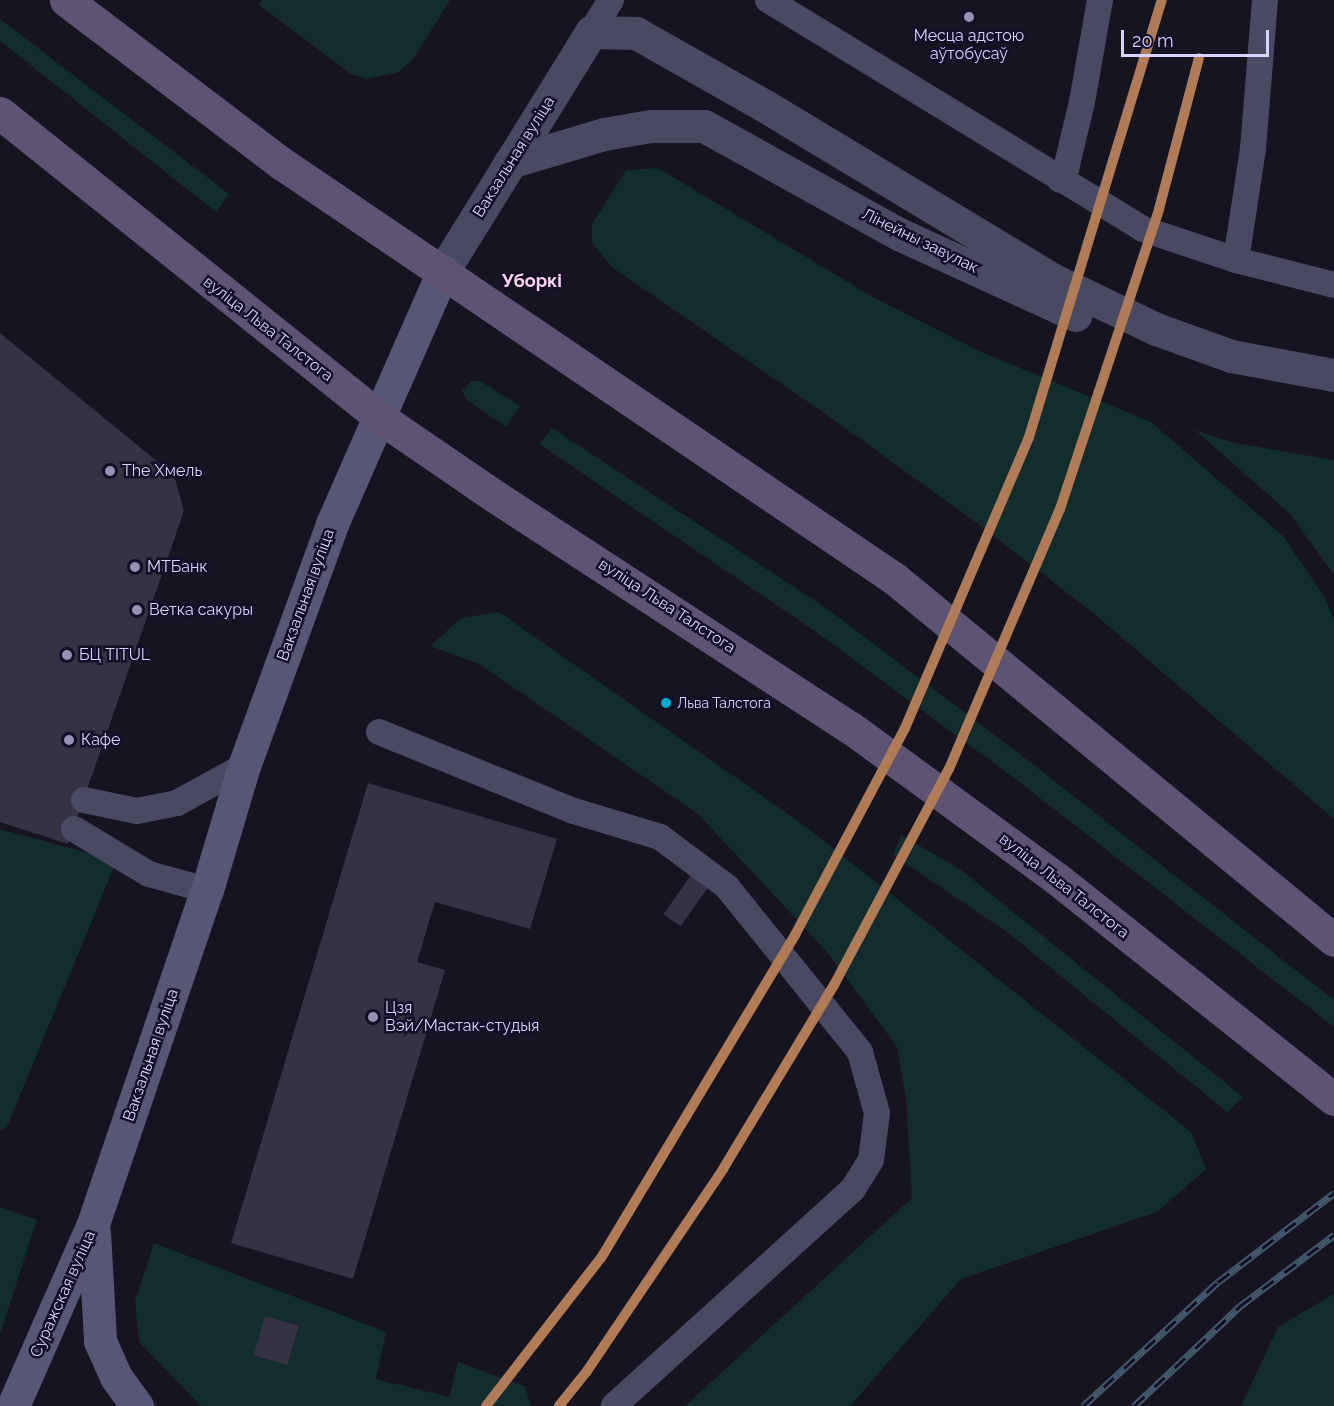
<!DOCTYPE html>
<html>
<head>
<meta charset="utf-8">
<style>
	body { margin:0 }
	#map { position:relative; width:1334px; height:1406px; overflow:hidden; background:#161421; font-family:Raleway,sans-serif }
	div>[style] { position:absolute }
	.green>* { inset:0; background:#132c2d }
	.building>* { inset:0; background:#343243; transform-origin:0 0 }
	.lane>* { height:26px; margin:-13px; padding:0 13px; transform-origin:13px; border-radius:13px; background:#4a4962 }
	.street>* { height:33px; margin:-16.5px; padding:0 16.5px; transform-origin:16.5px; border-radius:16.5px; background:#4a4962 }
	.secondary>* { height:33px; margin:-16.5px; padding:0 16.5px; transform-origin:16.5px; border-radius:16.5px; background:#575674 }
	.primary>* { height:33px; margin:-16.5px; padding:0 16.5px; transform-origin:16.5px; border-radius:16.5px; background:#5e5373 }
	.rail>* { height:7px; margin-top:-3.5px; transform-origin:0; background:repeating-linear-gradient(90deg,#130f26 0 14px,#43596b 0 28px); box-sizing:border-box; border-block:2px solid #43596b }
	.metro-1>* { height:10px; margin:-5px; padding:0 5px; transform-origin:5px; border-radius:5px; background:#b07c57 }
	.dots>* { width:16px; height:16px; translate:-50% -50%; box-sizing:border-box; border:3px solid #130f26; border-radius:50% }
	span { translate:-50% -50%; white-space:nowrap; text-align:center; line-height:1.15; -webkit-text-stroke:5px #130f26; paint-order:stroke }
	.bus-label { font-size:14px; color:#d9d4ff }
	.left { translate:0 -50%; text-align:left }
	.poi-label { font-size:16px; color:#d9d4ff }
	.street-label { font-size:16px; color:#d9d4ff }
	.neighbourhood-label { font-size:18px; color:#ffd6f0; font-weight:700 }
	.scale { position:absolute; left:1121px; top:30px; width:148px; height:27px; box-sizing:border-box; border:3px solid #d9d4ff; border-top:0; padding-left:8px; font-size:18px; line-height:21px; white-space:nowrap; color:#d9d4ff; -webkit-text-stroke:4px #130f26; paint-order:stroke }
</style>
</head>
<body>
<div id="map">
	<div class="green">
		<div style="clip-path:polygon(262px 0,450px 0,414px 58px,399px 72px,367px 79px,351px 74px,259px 5px)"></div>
		<div style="clip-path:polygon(0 19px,229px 194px,216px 212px,0 41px)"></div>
		<div style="clip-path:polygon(658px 168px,871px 296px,979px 351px,1151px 422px,1283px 536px,1326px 599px,1334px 621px,1334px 819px,1092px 612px,977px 523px,824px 413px,613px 268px,592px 243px,592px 224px,626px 170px)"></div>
		<div style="clip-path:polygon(472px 381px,480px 381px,520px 406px,506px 427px,466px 399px,462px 391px)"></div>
		<div style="clip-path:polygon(552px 428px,829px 610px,1039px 769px,1334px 1000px,1334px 1027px,1022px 784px,816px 632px,539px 444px)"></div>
		<div style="clip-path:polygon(1195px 430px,1235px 443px,1334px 460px,1334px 575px,1290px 514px)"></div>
		<div style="clip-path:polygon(499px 612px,805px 826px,1191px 1132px,1206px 1169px,1157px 1212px,961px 1279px,850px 1406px,685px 1406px,912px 1198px,906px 1099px,897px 1047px,827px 952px,698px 814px,479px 664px,430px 646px,461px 618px)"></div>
		<div style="clip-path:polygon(0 829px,92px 854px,114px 867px,7px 1127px,0 1130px)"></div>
		<div style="clip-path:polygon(901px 835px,961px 870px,1243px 1097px,1227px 1112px,1007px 932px,893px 855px)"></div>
		<div style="clip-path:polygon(0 1207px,37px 1220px,0 1334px)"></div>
		<div style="clip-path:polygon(154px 1243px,386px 1332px,376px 1379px,449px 1397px,458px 1362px,525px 1386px,531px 1406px,201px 1406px,139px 1342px,135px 1301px)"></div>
		<div style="clip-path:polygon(1334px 1294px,1334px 1406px,1241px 1406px,1278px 1327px)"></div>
	</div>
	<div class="building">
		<div style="clip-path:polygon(0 333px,174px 475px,184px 511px,68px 844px,0 822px)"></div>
		<div style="clip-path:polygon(368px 783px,557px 839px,530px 929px,435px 902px,417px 962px,445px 970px,353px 1279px,231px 1243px)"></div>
		<div style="left:691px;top:875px;width:21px;height:48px;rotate:35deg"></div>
		<div style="left:265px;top:1316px;width:35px;height:41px;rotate:16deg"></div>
	</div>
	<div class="lane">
		<div style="left:768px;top:0;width:439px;rotate:31.4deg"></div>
		<div style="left:1143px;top:229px;width:98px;rotate:18.4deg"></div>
		<div style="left:1236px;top:260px;width:101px;rotate:14.3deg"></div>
		<div style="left:591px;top:32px;width:38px;rotate:-58deg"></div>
		<div style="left:1060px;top:180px;width:13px;rotate:-61deg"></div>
		<div style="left:1066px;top:169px;width:69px;rotate:-76.6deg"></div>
		<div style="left:1082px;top:102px;width:104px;rotate:-80deg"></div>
		<div style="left:1236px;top:260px;width:112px;rotate:-81.3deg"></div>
		<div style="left:1253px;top:149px;width:149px;rotate:-85.4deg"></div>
		<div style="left:379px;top:732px;width:210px;rotate:22.1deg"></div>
		<div style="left:574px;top:811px;width:90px;rotate:16.8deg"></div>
		<div style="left:660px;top:837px;width:84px;rotate:36.7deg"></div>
		<div style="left:727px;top:887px;width:212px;rotate:51.1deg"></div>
		<div style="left:860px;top:1052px;width:63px;rotate:74.4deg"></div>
		<div style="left:877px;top:1113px;width:47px;rotate:97.3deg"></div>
		<div style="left:871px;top:1160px;width:34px;rotate:122deg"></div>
		<div style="left:853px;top:1189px;width:323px;rotate:137.8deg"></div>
		<div style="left:84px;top:800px;width:54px;rotate:11.7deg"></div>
		<div style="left:137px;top:811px;width:41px;rotate:-11.3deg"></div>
		<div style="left:177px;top:803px;width:77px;rotate:-28.9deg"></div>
		<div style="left:74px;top:829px;width:87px;rotate:31deg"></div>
		<div style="left:149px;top:874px;width:60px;rotate:15.4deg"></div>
	</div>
	<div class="street">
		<div style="left:510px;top:162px;width:98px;rotate:-16.6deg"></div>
		<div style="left:604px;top:134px;width:47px;rotate:-9.9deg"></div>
		<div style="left:650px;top:126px;width:54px"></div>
		<div style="left:704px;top:126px;width:225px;rotate:29deg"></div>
		<div style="left:901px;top:235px;width:192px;rotate:24.6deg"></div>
		<div style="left:443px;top:271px;width:281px;rotate:-58.2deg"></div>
		<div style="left:591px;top:32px;width:45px;rotate:1.3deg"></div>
		<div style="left:636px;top:33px;width:148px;rotate:29.5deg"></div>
		<div style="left:765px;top:106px;width:335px;rotate:31.1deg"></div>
		<div style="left:1052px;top:279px;width:115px;rotate:25.7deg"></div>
		<div style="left:1156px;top:329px;width:80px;rotate:19.8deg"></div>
		<div style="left:1231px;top:356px;width:105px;rotate:10.5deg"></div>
	</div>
	<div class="secondary">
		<div style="left:94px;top:1232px;width:109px;rotate:86.8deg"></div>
		<div style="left:100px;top:1341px;width:39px;rotate:66deg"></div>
		<div style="left:116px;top:1377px;width:36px;rotate:54deg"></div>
		<div style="left:13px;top:1406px;width:199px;rotate:-66.3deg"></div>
		<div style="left:93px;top:1224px;width:353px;rotate:-71.2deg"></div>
		<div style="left:207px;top:890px;width:129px;rotate:-73.4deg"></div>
		<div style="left:244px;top:766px;width:258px;rotate:-70deg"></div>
		<div style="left:332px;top:524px;width:276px;rotate:-66.3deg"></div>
	</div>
	<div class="primary">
		<div style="left:66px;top:0;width:270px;rotate:37.2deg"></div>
		<div style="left:281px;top:163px;width:742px;rotate:34.12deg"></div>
		<div style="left:895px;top:579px;width:568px;rotate:39.43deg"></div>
		<div style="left:0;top:113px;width:486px;rotate:38.7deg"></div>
		<div style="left:379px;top:417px;width:142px;rotate:34.4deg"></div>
		<div style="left:496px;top:497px;width:424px;rotate:33.1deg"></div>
		<div style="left:851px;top:728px;width:254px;rotate:36.2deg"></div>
		<div style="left:1056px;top:878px;width:355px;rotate:38.5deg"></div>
	</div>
	<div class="rail">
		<div style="left:1083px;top:1406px;width:183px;rotate:-42.6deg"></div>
		<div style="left:1218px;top:1282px;width:146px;rotate:-37.5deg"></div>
		<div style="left:1134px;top:1406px;width:146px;rotate:-43.3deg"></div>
		<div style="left:1240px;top:1306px;width:118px;rotate:-37.1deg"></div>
	</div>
	<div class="metro-1">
		<div style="left:486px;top:1406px;width:187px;rotate:-52.2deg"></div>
		<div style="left:601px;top:1258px;width:377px;rotate:-59deg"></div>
		<div style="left:795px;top:935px;width:234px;rotate:-62deg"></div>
		<div style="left:905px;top:728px;width:316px;rotate:-66.9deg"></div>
		<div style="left:1029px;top:437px;width:457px;rotate:-73.1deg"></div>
		<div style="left:559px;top:1406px;width:45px;rotate:-51.3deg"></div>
		<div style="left:587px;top:1371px;width:244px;rotate:-56deg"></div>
		<div style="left:723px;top:1169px;width:215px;rotate:-58.9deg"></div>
		<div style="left:834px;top:985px;width:245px;rotate:-62deg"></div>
		<div style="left:949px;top:769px;width:283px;rotate:-66.9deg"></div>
		<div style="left:1060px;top:509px;width:316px;rotate:-71.7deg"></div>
		<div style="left:1159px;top:209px;width:156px;rotate:-75.2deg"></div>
	</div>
	<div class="dots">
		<div style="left:969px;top:17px;background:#9591b1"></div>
		<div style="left:110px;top:471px;background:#9591b1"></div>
		<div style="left:135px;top:567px;background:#9591b1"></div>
		<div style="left:137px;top:610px;background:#9591b1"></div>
		<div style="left:67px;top:655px;background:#9591b1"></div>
		<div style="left:666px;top:703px;background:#00a9ce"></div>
		<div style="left:69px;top:740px;background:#9591b1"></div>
		<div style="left:373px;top:1017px;background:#9591b1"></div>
	</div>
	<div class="bus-label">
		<span class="left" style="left:677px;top:703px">Льва Талстога</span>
	</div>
	<div class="poi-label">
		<span style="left:969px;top:45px">Месца адстою<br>аўтобусаў</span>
		<span class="left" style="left:122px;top:471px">The Хмель</span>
		<span class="left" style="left:147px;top:567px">МТБанк</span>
		<span class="left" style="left:149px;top:610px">Ветка сакуры</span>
		<span class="left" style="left:79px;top:655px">БЦ TITUL</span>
		<span class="left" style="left:81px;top:740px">Кафе</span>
		<span class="left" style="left:385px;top:1017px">Цзя<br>Вэй/Мастак-студыя</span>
	</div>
	<div class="street-label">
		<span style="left:514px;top:157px;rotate:-58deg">Вакзальная вуліца</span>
		<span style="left:920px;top:241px;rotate:26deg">Лінейны завулак</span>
		<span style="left:268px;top:329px;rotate:38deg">вуліца Льва Талстога</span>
		<span style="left:306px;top:595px;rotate:-70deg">Вакзальная вуліца</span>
		<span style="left:667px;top:606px;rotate:33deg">вуліца Льва Талстога</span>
		<span style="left:1064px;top:886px;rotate:38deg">вуліца Льва Талстога</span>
		<span style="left:151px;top:1055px;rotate:-71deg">Вакзальная вуліца</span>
		<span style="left:63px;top:1294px;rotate:-66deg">Суражская вуліца</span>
	</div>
	<div class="neighbourhood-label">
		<span style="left:532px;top:281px">Уборкі</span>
	</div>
	<div class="scale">20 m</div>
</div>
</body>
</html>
